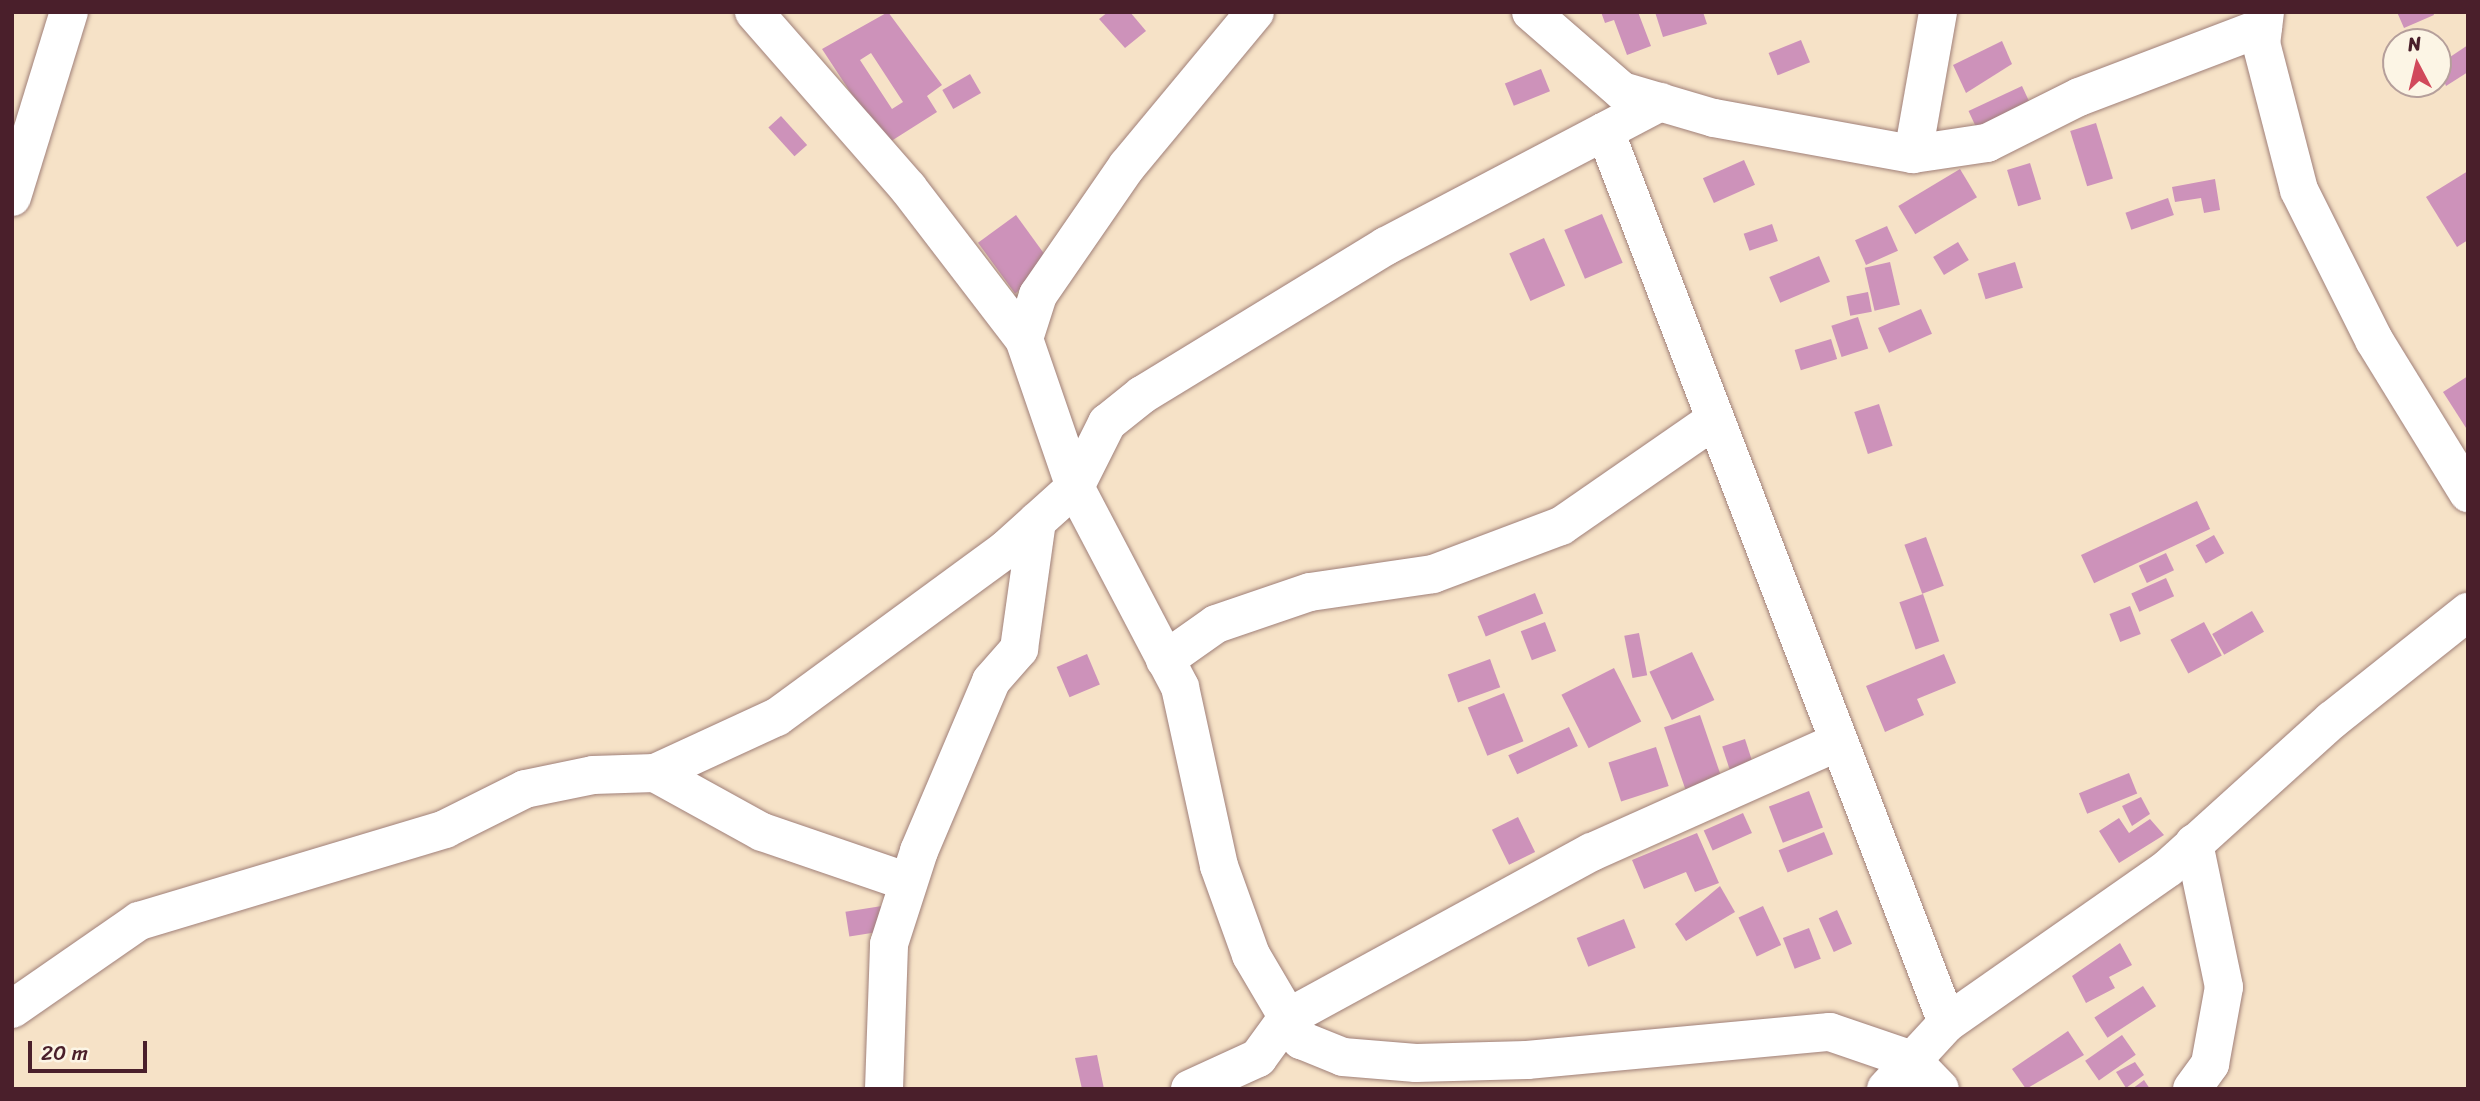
<!DOCTYPE html>
<html>
<head>
<meta charset="utf-8">
<style>
	body { margin:0 }
	#map { position:relative; width:2480px; height:1101px; overflow:hidden; background:#f6e2c7; font-family:Sriracha,sans-serif }
	div>[style] { position:absolute }
	.building>* { inset:0; background:#cd92ba; transform-origin:0 0 }
	.roads { filter:drop-shadow(0 0 2px #a08079) drop-shadow(0 0 2px #a08079) }
	.minor>* { height:38px; margin:-19px; padding:0 19px; transform-origin:19px; border-radius:19px; background:#fff }
	span { translate:-50% -50%; white-space:nowrap; text-align:center; line-height:1.15; -webkit-text-stroke:5px #fcf5e5; paint-order:stroke }
	.frame { position:absolute; inset:0; border:14px solid #4a1f2b; pointer-events:none }
	.north { position:absolute; left:2382px; top:28px; width:70px; height:70px; box-sizing:border-box; background:#fcf5e5; border:2px solid #b59f9b; border-radius:50%; rotate:353deg; font-size:19px; font-weight:700; line-height:28px; text-align:center; color:#4a1f2b }
	.north::after { content:''; display:block; margin:auto; width:24px; height:32px; background:#d1495b; clip-path:polygon(50% 0,100% 100%,50% 72%,0 100%) }
	.scale { position:absolute; left:28px; top:1041px; width:119px; height:32px; box-sizing:border-box; border:4px solid #4a1f2b; border-top:0; padding-left:9px; font-size:21px; line-height:24px; white-space:nowrap; color:#4a1f2b; -webkit-text-stroke:5px #fcf5e5; paint-order:stroke }
</style>
</head>
<body>
<div id="map">
	<div class="building">
		<div style="clip-path:polygon(evenodd,888px 12px,942px 85px,927px 96px,937px 112px,885px 145px,822px 49px,888px 12px,871px 53px,903px 102px,892px 109px,860px 60px,871px 53px)"></div>
		<div style="clip-path:polygon(1108px 12px,1130px 12px,1146px 31px,1125px 48px,1099px 19px)"></div>
		<div style="clip-path:polygon(1601px 12px,1638px 12px,1651px 46px,1627px 55px,1614px 20px,1605px 23px)"></div>
		<div style="clip-path:polygon(1655px 12px,1703px 12px,1707px 24px,1663px 37px)"></div>
		<div style="clip-path:polygon(2397px 12px,2433px 12px,2434px 15px,2404px 28px)"></div>
		<div style="left:1801px;top:40px;width:24px;height:35px;rotate:68deg"></div>
		<div style="clip-path:polygon(2002px 41px,2012px 64px,1966px 93px,1953px 65px)"></div>
		<div style="clip-path:polygon(2468px 45px,2468px 72px,2446px 86px,2438px 65px)"></div>
		<div style="left:1541px;top:69px;width:24px;height:39px;rotate:68deg"></div>
		<div style="left:970px;top:74px;width:22px;height:32px;rotate:60deg"></div>
		<div style="left:2022px;top:86px;width:19px;height:59px;rotate:65deg"></div>
		<div style="left:781px;top:116px;width:39px;height:17px;rotate:48deg"></div>
		<div style="left:2096px;top:123px;width:58px;height:27px;rotate:73deg"></div>
		<div style="left:1744px;top:160px;width:27px;height:45px;rotate:66deg"></div>
		<div style="left:2030px;top:163px;width:38px;height:24px;rotate:73deg"></div>
		<div style="left:1960px;top:169px;width:33px;height:72px;rotate:59deg"></div>
		<div style="clip-path:polygon(2468px 171px,2468px 240px,2457px 247px,2426px 197px)"></div>
		<div style="clip-path:polygon(2215px 179px,2220px 210px,2204px 213px,2201px 198px,2175px 202px,2172px 187px)"></div>
		<div style="left:2168px;top:198px;width:18px;height:45px;rotate:71deg"></div>
		<div style="left:1602px;top:214px;width:53px;height:41px;rotate:67deg"></div>
		<div style="left:1016px;top:215px;width:63px;height:47px;rotate:54deg"></div>
		<div style="left:1772px;top:224px;width:18px;height:30px;rotate:71deg"></div>
		<div style="left:1887px;top:226px;width:27px;height:35px;rotate:66deg"></div>
		<div style="left:1544px;top:238px;width:52px;height:38px;rotate:66deg"></div>
		<div style="left:1958px;top:242px;width:21px;height:29px;rotate:59deg"></div>
		<div style="left:1819px;top:256px;width:28px;height:54px;rotate:67deg"></div>
		<div style="left:1890px;top:262px;width:44px;height:26px;rotate:77deg"></div>
		<div style="left:2015px;top:262px;width:27px;height:39px;rotate:73deg"></div>
		<div style="left:1868px;top:292px;width:20px;height:22px;rotate:79deg"></div>
		<div style="left:1921px;top:309px;width:27px;height:47px;rotate:66deg"></div>
		<div style="left:1858px;top:317px;width:33px;height:28px;rotate:72deg"></div>
		<div style="left:1831px;top:339px;width:21px;height:38px;rotate:73deg"></div>
		<div style="clip-path:polygon(2468px 376px,2468px 431px,2443px 392px)"></div>
		<div style="left:1879px;top:404px;width:44px;height:26px;rotate:72deg"></div>
		<div style="left:2197px;top:501px;width:31px;height:128px;rotate:65deg"></div>
		<div style="left:2214px;top:535px;width:21px;height:21px;rotate:61deg"></div>
		<div style="left:1926px;top:537px;width:52px;height:23px;rotate:70deg"></div>
		<div style="left:2166px;top:553px;width:19px;height:30px;rotate:65deg"></div>
		<div style="left:2166px;top:578px;width:20px;height:38px;rotate:66deg"></div>
		<div style="left:1535px;top:593px;width:22px;height:62px;rotate:68deg"></div>
		<div style="left:1923px;top:594px;width:50px;height:25px;rotate:71deg"></div>
		<div style="left:2130px;top:606px;width:30px;height:22px;rotate:69deg"></div>
		<div style="left:2252px;top:611px;width:24px;height:46px;rotate:60deg"></div>
		<div style="left:1545px;top:622px;width:31px;height:26px;rotate:69deg"></div>
		<div style="left:2204px;top:622px;width:38px;height:38px;rotate:62deg"></div>
		<div style="left:1639px;top:633px;width:43px;height:15px;rotate:79deg"></div>
		<div style="left:1692px;top:652px;width:53px;height:47px;rotate:65deg"></div>
		<div style="left:1087px;top:654px;width:33px;height:33px;rotate:67deg"></div>
		<div style="clip-path:polygon(1944px 654px,1956px 683px,1917px 699px,1924px 715px,1885px 732px,1866px 686px)"></div>
		<div style="left:1490px;top:659px;width:30px;height:45px;rotate:70deg"></div>
		<div style="left:1614px;top:668px;width:60px;height:59px;rotate:63deg"></div>
		<div style="left:1504px;top:693px;width:52px;height:39px;rotate:68deg"></div>
		<div style="left:1700px;top:715px;width:71px;height:38px;rotate:71deg"></div>
		<div style="left:1569px;top:727px;width:21px;height:67px;rotate:65deg"></div>
		<div style="left:1745px;top:739px;width:29px;height:24px;rotate:72deg"></div>
		<div style="left:1656px;top:747px;width:41px;height:50px;rotate:72deg"></div>
		<div style="left:2129px;top:773px;width:22px;height:54px;rotate:68deg"></div>
		<div style="left:1809px;top:791px;width:39px;height:43px;rotate:69deg"></div>
		<div style="clip-path:polygon(2141px 797px,2150px 814px,2132px 826px,2122px 806px)"></div>
		<div style="left:1743px;top:813px;width:22px;height:43px;rotate:66deg"></div>
		<div style="left:1518px;top:817px;width:39px;height:29px;rotate:64deg"></div>
		<div style="clip-path:polygon(2119px 818px,2129px 833px,2150px 819px,2164px 835px,2119px 863px,2099px 831px)"></div>
		<div style="left:1824px;top:832px;width:24px;height:49px;rotate:68deg"></div>
		<div style="clip-path:polygon(1697px 833px,1719px 883px,1695px 892px,1686px 872px,1644px 889px,1632px 860px)"></div>
		<div style="clip-path:polygon(1720px 886px,1735px 912px,1686px 941px,1675px 924px)"></div>
		<div style="left:882px;top:906px;width:25px;height:37px;rotate:81deg"></div>
		<div style="left:1763px;top:906px;width:43px;height:27px;rotate:65deg"></div>
		<div style="left:1837px;top:910px;width:37px;height:20px;rotate:66deg"></div>
		<div style="left:1624px;top:919px;width:31px;height:51px;rotate:68deg"></div>
		<div style="left:1809px;top:928px;width:33px;height:28px;rotate:69deg"></div>
		<div style="clip-path:polygon(2120px 943px,2132px 965px,2109px 977px,2115px 988px,2086px 1003px,2072px 976px)"></div>
		<div style="left:2143px;top:986px;width:24px;height:58px;rotate:57deg"></div>
		<div style="clip-path:polygon(2068px 1031px,2084px 1055px,2026px 1089px,2012px 1069px)"></div>
		<div style="left:2122px;top:1035px;width:24px;height:45px;rotate:55deg"></div>
		<div style="clip-path:polygon(1097px 1055px,1104px 1089px,1082px 1089px,1075px 1058px)"></div>
		<div style="clip-path:polygon(2135px 1062px,2144px 1075px,2126px 1088px,2116px 1072px)"></div>
		<div style="clip-path:polygon(2144px 1080px,2150px 1089px,2132px 1089px)"></div>
	</div>
	<div class="roads">
		<div class="minor">
			<div style="left:754px;top:12px;width:234px;rotate:48.8deg"></div>
			<div style="left:908px;top:188px;width:190px;rotate:52.5deg"></div>
			<div style="left:1255px;top:12px;width:200px;rotate:129.7deg"></div>
			<div style="left:1127px;top:166px;width:157px;rotate:124.6deg"></div>
			<div style="left:1038px;top:295px;width:46px;rotate:107.7deg"></div>
			<div style="left:1024px;top:339px;width:157px;rotate:71deg"></div>
			<div style="left:1075px;top:487px;width:226px;rotate:62.3deg"></div>
			<div style="left:1180px;top:687px;width:183px;rotate:77.7deg"></div>
			<div style="left:1219px;top:866px;width:95px;rotate:70.2deg"></div>
			<div style="left:1251px;top:955px;width:99px;rotate:59.5deg"></div>
			<div style="left:1301px;top:1040px;width:45px;rotate:22deg"></div>
			<div style="left:1343px;top:1057px;width:73px;rotate:4.7deg"></div>
			<div style="left:1416px;top:1063px;width:111px;rotate:-1.5deg"></div>
			<div style="left:1527px;top:1060px;width:304px;rotate:-5.3deg"></div>
			<div style="left:1830px;top:1032px;width:87px;rotate:18.9deg"></div>
			<div style="left:1912px;top:1060px;width:40px;rotate:46deg"></div>
			<div style="left:1531px;top:12px;width:121px;rotate:41deg"></div>
			<div style="left:1622px;top:91px;width:96px;rotate:16.4deg"></div>
			<div style="left:1714px;top:118px;width:202px;rotate:10.3deg"></div>
			<div style="left:1913px;top:154px;width:75px;rotate:-8.5deg"></div>
			<div style="left:1987px;top:143px;width:103px;rotate:-26.6deg"></div>
			<div style="left:2079px;top:97px;width:197px;rotate:-20.8deg"></div>
			<div style="left:2265px;top:12px;width:31px;rotate:97deg"></div>
			<div style="left:2261px;top:43px;width:152px;rotate:75.5deg"></div>
			<div style="left:2299px;top:190px;width:168px;rotate:63.4deg"></div>
			<div style="left:2374px;top:340px;width:180px;rotate:58.4deg"></div>
			<div style="left:1605px;top:131px;width:955px;rotate:69.02deg"></div>
			<div style="left:1913px;top:154px;width:144px;rotate:-80deg"></div>
			<div style="left:12px;top:197px;width:194px;rotate:-72.9deg"></div>
			<div style="left:1165px;top:660px;width:62px;rotate:-35.2deg"></div>
			<div style="left:1216px;top:624px;width:99px;rotate:-18.8deg"></div>
			<div style="left:1310px;top:592px;width:124px;rotate:-8.3deg"></div>
			<div style="left:1433px;top:574px;width:137px;rotate:-20.6deg"></div>
			<div style="left:1561px;top:526px;width:186px;rotate:-34.7deg"></div>
			<div style="left:655px;top:773px;width:122px;rotate:28.9deg"></div>
			<div style="left:762px;top:832px;width:154px;rotate:18.9deg"></div>
			<div style="left:12px;top:1009px;width:155px;rotate:-34.7deg"></div>
			<div style="left:139px;top:921px;width:320px;rotate:-16.7deg"></div>
			<div style="left:445px;top:829px;width:89px;rotate:-26.6deg"></div>
			<div style="left:525px;top:789px;width:69px;rotate:-11.6deg"></div>
			<div style="left:593px;top:775px;width:62px;rotate:-1.8deg"></div>
			<div style="left:655px;top:773px;width:134px;rotate:-24.7deg"></div>
			<div style="left:777px;top:717px;width:283px;rotate:-36.2deg"></div>
			<div style="left:1005px;top:550px;width:94px;rotate:-42deg"></div>
			<div style="left:1075px;top:487px;width:72px;rotate:-63.4deg"></div>
			<div style="left:1107px;top:423px;width:45px;rotate:-38.7deg"></div>
			<div style="left:1142px;top:395px;width:286px;rotate:-31.4deg"></div>
			<div style="left:1386px;top:246px;width:310px;rotate:-27.7deg"></div>
			<div style="left:884px;top:1089px;width:145px;rotate:-88deg"></div>
			<div style="left:889px;top:944px;width:98px;rotate:-72.1deg"></div>
			<div style="left:919px;top:851px;width:185px;rotate:-67deg"></div>
			<div style="left:991px;top:681px;width:43px;rotate:-48.8deg"></div>
			<div style="left:1019px;top:649px;width:129px;rotate:-82deg"></div>
			<div style="left:1190px;top:1089px;width:75px;rotate:-24.5deg"></div>
			<div style="left:1258px;top:1058px;width:49px;rotate:-54.1deg"></div>
			<div style="left:1287px;top:1018px;width:347px;rotate:-28.6deg"></div>
			<div style="left:1592px;top:852px;width:269px;rotate:-24.1deg"></div>
			<div style="left:1886px;top:1089px;width:90px;rotate:-47.3deg"></div>
			<div style="left:1947px;top:1023px;width:270px;rotate:-35deg"></div>
			<div style="left:2168px;top:868px;width:221px;rotate:-42.1deg"></div>
			<div style="left:2332px;top:720px;width:174px;rotate:-38.5deg"></div>
			<div style="left:2192px;top:1089px;width:31px;rotate:-54deg"></div>
			<div style="left:2210px;top:1064px;width:78px;rotate:-79.7deg"></div>
			<div style="left:2224px;top:987px;width:147px;rotate:-101.8deg"></div>
		</div>
	</div>
	<div class="frame"></div>
	<div class="north">N</div>
	<div class="scale">20 m</div>
</div>
</body>
</html>
